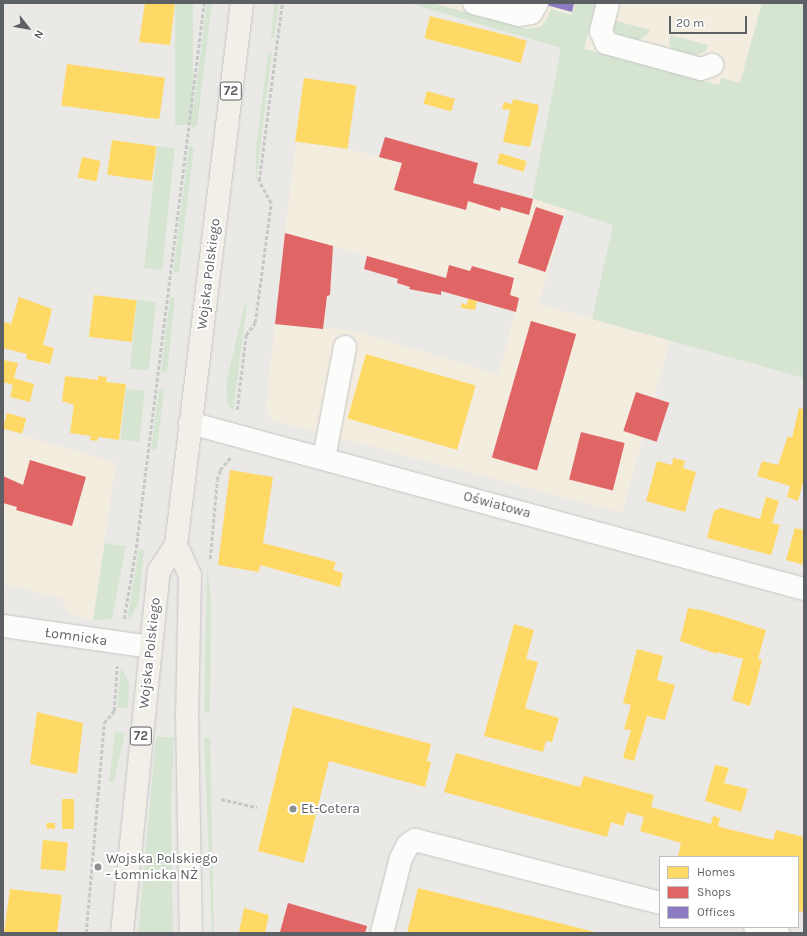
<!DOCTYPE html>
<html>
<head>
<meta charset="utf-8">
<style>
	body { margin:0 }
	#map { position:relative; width:807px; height:936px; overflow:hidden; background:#ebe9e6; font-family:Karla,sans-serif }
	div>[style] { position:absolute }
	.commercial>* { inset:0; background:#f3ede0 }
	.green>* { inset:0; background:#d6e5d2; transform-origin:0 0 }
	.homes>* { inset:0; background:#ffd966; transform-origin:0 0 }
	.shops>* { inset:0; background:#e06666; transform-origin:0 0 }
	.offices>* { inset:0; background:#8e7cc3 }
	.path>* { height:2.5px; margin-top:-1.25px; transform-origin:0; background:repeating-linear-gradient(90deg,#c5cac8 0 4px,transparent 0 6px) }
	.roads { filter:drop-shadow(0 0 1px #c5c5c6) drop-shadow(0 0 1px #c5c5c6) }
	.minor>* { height:22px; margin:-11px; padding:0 11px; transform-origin:11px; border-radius:11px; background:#fcfcfb }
	.major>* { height:22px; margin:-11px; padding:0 11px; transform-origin:11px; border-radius:11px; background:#f2efe8 }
	.dots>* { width:11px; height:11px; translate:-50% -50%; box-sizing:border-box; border:2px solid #fff; border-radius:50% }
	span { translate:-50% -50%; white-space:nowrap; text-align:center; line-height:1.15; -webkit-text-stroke:4px #fff; paint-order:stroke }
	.shield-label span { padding:1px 3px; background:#fff; border:1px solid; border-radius:3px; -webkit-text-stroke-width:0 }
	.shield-label { font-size:13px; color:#5c5f63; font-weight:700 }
	.street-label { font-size:14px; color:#5c5f63 }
	.poi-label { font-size:14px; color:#5c5f63 }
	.left { translate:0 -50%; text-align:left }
	.frame { position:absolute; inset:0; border:4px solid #5c5f63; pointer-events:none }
	.legend { position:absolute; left:659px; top:856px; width:140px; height:72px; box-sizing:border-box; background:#fff; border:1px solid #bebfc1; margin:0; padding:5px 7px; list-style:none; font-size:12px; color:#5c5f63 }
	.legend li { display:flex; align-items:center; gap:8px; height:20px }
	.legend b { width:20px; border:1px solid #bebfc1 }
	.north { position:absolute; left:8px; top:8px; width:40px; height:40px; -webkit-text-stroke:3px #fff; paint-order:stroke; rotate:121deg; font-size:11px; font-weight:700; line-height:16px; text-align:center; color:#5c5f63 }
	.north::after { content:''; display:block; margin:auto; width:14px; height:18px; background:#5c5f63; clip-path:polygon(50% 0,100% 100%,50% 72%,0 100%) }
	.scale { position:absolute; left:669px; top:16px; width:78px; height:18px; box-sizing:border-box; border:2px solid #5c5f63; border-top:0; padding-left:5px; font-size:12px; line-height:14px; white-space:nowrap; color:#5c5f63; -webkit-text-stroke:3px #fff; paint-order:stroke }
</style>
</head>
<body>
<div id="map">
	<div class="commercial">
		<div style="clip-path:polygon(409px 3px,792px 3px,765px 104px)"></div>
		<div style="clip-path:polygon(296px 142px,349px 149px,566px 208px,539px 304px,670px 340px,622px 513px,271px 420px,266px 410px,275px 324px,354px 331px,498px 374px,519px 298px,285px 233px)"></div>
		<div style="clip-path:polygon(3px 430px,116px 462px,93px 620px,68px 614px,62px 599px,8px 585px,3px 592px)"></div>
	</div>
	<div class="green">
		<div style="left:175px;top:3px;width:18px;height:122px"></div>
		<div style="clip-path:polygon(207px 3px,212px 3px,197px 126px,191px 128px)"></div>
		<div style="clip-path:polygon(274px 3px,279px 3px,274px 38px,271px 37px)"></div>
		<div style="clip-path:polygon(409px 3px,432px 3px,526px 29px,540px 27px,545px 22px,551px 9px,572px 15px,575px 3px,596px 3px,584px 49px,719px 85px,721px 78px,740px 83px,762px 3px,804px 3px,804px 378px,592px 319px,613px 225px,532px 198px,561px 48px)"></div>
		<div style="clip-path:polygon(613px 20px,650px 30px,648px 34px,638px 41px,619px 36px,613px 29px)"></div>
		<div style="clip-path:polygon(670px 35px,708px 45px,706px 51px,695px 56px,675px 51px,669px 45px)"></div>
		<div style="clip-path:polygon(268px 53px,272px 53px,256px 183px,256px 147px)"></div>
		<div style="left:157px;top:146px;width:18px;height:123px;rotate:6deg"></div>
		<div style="clip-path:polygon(189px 146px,194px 147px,179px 272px,173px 272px)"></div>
		<div style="clip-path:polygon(170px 297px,175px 298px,167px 373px,161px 372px)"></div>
		<div style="left:137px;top:300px;width:19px;height:69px;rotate:6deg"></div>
		<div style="clip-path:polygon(245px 303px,247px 304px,233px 413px,227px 402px,226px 383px)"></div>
		<div style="left:126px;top:389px;width:19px;height:51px;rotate:6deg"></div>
		<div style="clip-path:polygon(159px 389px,164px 389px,157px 450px,151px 449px)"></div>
		<div style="clip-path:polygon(105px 543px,126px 546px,112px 619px,93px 620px)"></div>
		<div style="clip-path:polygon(139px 549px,144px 550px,139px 601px,133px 614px,127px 620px)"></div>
		<div style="clip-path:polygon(207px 566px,211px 601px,210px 710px,207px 713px,204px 713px)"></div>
		<div style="clip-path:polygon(121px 666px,129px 683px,128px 709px,117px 707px)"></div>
		<div style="clip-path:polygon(115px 732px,125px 733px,114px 782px,109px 782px)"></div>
		<div style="clip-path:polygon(156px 737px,174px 737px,171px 805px,173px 933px,138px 933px)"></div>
		<div style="clip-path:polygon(204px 738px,210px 738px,214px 933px,212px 933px)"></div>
	</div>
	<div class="homes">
		<div style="clip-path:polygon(145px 3px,175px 3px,170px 45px,139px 42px)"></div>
		<div style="left:430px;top:16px;width:89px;height:23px;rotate:14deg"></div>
		<div style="left:516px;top:38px;width:11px;height:23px;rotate:15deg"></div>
		<div style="left:67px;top:64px;width:99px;height:42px;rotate:8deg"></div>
		<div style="left:304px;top:78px;width:53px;height:64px;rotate:8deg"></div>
		<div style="left:427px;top:91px;width:29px;height:13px;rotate:16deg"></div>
		<div style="clip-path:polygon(513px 99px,539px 105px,530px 147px,503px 142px,510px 110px,502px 109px,504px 102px,512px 104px)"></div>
		<div style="left:112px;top:140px;width:45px;height:35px;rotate:8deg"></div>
		<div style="left:500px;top:153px;width:28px;height:11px;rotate:17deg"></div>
		<div style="left:82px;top:157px;width:19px;height:21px;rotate:12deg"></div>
		<div style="left:94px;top:295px;width:43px;height:42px;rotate:7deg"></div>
		<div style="clip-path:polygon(19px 297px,52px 309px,43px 345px,54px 348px,50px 364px,26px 359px,27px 354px,3px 348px,3px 322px,11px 324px)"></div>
		<div style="clip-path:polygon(468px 299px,477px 301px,475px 310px,461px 308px,462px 303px,467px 305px)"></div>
		<div style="left:366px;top:354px;width:114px;height:67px;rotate:16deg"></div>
		<div style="clip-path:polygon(3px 360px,18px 363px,14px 378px,34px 384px,30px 402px,10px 397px,13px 385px,3px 382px)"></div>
		<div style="clip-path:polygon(65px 376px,98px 380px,98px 376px,107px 377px,106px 382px,126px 384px,119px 440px,98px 437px,97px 441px,90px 440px,91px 436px,70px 433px,74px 405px,62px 401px)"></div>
		<div style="clip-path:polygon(799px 408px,804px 409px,804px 479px,798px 501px,787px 497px,790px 486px,757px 476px,762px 461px,778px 465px,788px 436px,792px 438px)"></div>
		<div style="left:7px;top:413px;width:20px;height:16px;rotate:15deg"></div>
		<div style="clip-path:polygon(673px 458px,685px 461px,683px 468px,696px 472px,685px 512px,646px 501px,657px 461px,672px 465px)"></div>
		<div style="clip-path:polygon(230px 470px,273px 477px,263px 543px,336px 562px,333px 570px,343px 573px,340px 587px,260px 565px,259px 572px,218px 565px)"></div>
		<div style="clip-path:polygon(766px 497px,779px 501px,772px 523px,780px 525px,771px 555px,707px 538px,714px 511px,721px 508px,760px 519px)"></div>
		<div style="clip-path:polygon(795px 528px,804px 530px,804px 565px,786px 560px)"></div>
		<div style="clip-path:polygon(688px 608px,706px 611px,766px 630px,758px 659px,762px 660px,750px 706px,732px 700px,743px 659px,717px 652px,717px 654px,680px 641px)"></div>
		<div style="clip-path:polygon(514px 624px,534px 630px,526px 659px,538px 662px,525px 708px,559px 718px,552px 742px,546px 741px,543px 752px,484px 736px)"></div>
		<div style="clip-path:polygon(637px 649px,663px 656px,657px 680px,675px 685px,665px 720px,647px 716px,634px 761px,623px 758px,631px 730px,624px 729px,631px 705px,623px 703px)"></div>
		<div style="clip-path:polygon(293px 707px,431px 744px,427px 761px,431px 762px,425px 787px,329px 761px,304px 863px,258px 851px)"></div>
		<div style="clip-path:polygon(37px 712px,83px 723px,77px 774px,30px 764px)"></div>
		<div style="clip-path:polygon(456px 753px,580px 787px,584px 776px,654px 795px,651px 807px,711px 824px,713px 816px,720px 818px,718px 826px,720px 827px,773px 840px,776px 830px,804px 837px,804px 912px,798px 911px,798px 857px,678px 857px,681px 843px,640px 831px,644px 817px,627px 812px,623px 826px,611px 822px,607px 837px,444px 792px)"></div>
		<div style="clip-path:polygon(715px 765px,729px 768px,724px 783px,748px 789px,741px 812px,705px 801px)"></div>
		<div style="left:62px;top:799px;width:12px;height:30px"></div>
		<div style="clip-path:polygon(47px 823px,55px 823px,55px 829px,46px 828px)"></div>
		<div style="left:43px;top:840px;width:25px;height:29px;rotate:5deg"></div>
		<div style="clip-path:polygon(418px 888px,595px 932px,595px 933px,407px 933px)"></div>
		<div style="clip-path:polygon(10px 889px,62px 895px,57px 933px,4px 933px)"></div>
		<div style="clip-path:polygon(244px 908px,269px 915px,265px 933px,239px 932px)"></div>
	</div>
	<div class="shops">
		<div style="clip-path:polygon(385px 137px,478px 163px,473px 183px,533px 199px,529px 215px,501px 207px,500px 211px,468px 201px,466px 210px,394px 190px,402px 163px,379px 157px)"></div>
		<div style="left:536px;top:207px;width:29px;height:59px;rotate:18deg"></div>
		<div style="clip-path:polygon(285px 233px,333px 246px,330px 295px,327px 296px,323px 329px,275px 324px)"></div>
		<div style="clip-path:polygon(367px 256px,446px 278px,449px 265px,470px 271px,472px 266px,514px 278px,510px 295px,519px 298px,516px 312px,441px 291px,441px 295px,409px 289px,410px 287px,397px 283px,398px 279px,364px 269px)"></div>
		<div style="left:531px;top:321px;width:47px;height:142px;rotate:16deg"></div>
		<div style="left:636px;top:392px;width:35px;height:41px;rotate:18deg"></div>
		<div style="left:581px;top:432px;width:45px;height:49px;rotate:14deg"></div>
		<div style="clip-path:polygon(30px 460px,86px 477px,72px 526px,16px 510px,17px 507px,3px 503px,3px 476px,23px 485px)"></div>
		<div style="clip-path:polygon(288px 903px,367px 926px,365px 933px,280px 932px)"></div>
	</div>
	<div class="offices">
		<div style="clip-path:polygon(539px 3px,574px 3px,572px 12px)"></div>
	</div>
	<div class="path">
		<div style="left:237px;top:410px;width:76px;rotate:-83.2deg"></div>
		<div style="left:246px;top:335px;width:15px;rotate:-53deg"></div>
		<div style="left:255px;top:323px;width:121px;rotate:-82.4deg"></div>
		<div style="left:271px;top:203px;width:25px;rotate:-119deg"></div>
		<div style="left:259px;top:181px;width:179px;rotate:-82.6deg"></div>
		<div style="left:210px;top:559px;width:79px;rotate:-84.9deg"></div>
		<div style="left:217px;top:480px;width:10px;rotate:-73deg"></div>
		<div style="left:220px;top:470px;width:16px;rotate:-50deg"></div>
		<div style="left:124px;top:619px;width:72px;rotate:-80.4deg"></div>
		<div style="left:136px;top:548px;width:549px;rotate:-82.89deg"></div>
		<div style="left:221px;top:799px;width:37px;rotate:13deg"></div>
		<div style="left:86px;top:933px;width:211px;rotate:-85.1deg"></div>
		<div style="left:104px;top:723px;width:16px;rotate:-50deg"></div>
		<div style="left:114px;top:711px;width:45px;rotate:-86.2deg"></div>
	</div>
	<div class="roads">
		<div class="minor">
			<div style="left:474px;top:3px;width:47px;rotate:14.9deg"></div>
			<div style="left:519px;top:15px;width:12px;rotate:-9deg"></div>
			<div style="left:531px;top:13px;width:12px;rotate:-59deg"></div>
			<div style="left:608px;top:3px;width:29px;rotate:104deg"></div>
			<div style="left:601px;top:31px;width:13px;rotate:67deg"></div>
			<div style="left:606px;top:43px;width:98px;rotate:15.3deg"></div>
			<div style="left:701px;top:69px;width:12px;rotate:-20deg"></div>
			<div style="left:190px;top:423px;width:636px;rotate:15.13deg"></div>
			<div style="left:324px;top:458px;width:113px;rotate:-79.3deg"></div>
			<div style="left:3px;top:626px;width:148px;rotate:8.1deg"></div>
			<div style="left:755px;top:927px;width:24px;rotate:15deg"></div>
			<div style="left:382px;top:933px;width:77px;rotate:-75.8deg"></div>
			<div style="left:401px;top:858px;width:15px;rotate:-62deg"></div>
			<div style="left:408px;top:845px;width:9px;rotate:-36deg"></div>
			<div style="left:415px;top:840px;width:253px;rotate:14.4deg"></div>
		</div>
		<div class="major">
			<div style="left:176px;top:545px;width:33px;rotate:65deg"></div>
			<div style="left:190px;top:575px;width:138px;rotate:91.2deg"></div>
			<div style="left:187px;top:713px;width:220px;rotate:89deg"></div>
			<div style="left:122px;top:933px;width:364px;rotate:-84.2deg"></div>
			<div style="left:159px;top:571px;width:31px;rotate:-57deg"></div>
			<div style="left:176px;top:545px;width:546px;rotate:-83.06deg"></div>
		</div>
	</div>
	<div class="dots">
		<div style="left:293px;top:809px;background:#8e8f91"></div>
		<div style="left:98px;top:867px;background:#8e8f91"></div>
	</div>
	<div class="shield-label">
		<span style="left:231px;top:91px">72</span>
		<span style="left:141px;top:736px">72</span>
	</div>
	<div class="street-label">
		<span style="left:209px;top:274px;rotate:-83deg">Wojska Polskiego</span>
		<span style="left:497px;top:505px;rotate:15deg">Oświatowa</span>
		<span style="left:76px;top:637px;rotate:8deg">Łomnicka</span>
		<span style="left:150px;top:653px;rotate:-84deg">Wojska Polskiego</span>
	</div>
	<div class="poi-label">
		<span class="left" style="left:301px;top:809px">Et-Cetera</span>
		<span class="left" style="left:106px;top:867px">Wojska Polskiego<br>- Łomnicka NŻ</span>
	</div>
	<div class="frame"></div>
	<ul class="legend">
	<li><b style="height:11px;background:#ffd966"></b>Homes</li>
	<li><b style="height:11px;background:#e06666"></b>Shops</li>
	<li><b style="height:11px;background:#8e7cc3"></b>Offices</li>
	</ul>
	<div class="north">N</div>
	<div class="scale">20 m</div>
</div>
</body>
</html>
